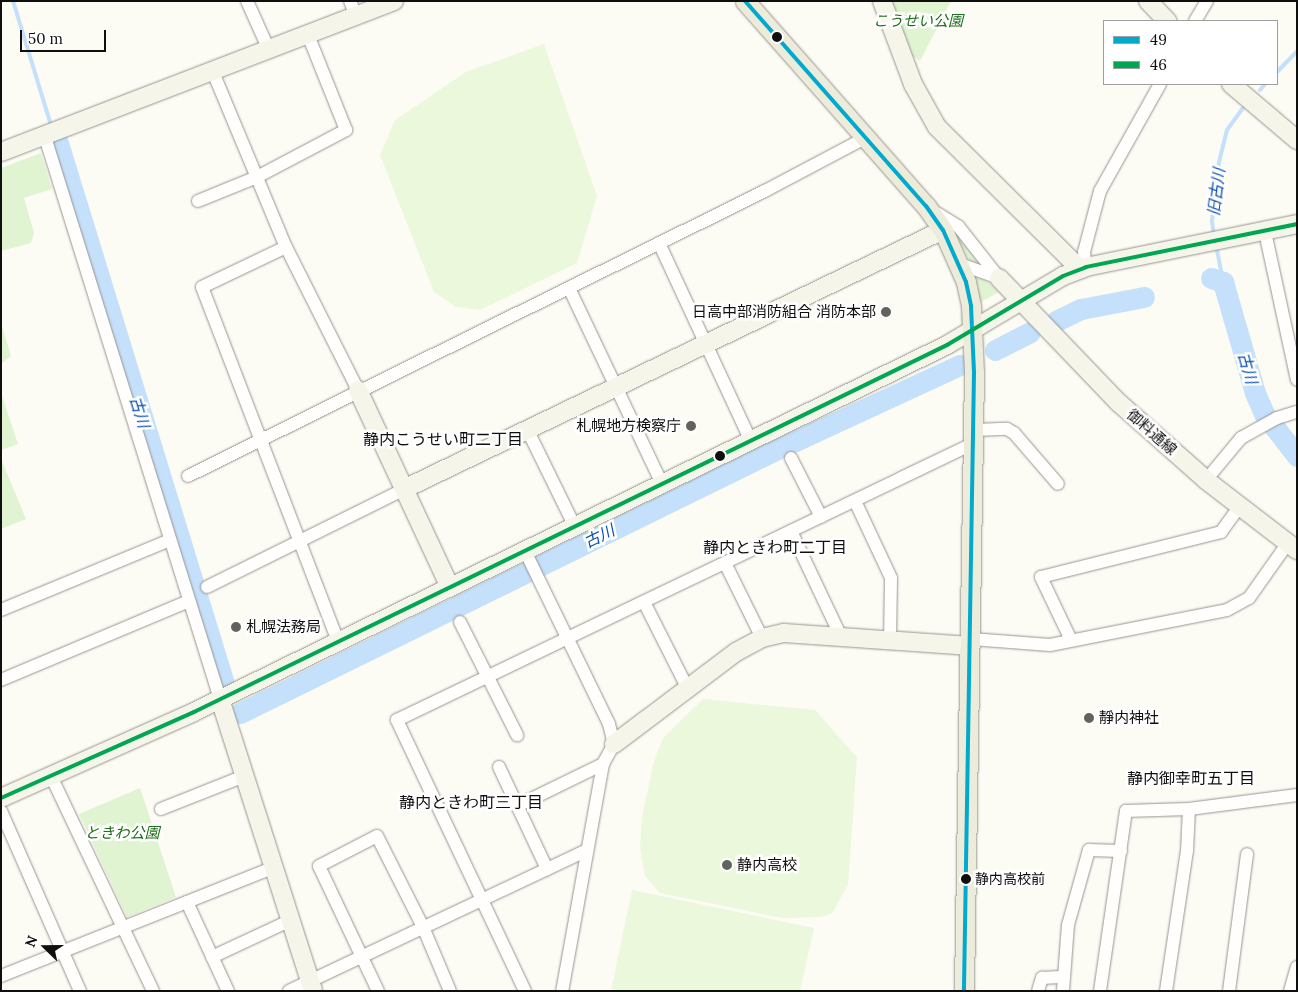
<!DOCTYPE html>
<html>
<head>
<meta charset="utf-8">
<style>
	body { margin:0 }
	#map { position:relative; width:1298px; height:992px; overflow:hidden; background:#fcfbf4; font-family:Lora,"Noto Sans JP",serif }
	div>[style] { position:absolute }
	.green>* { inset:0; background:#e0f4d1 }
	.pitch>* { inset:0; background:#ecf8dc }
	.stream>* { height:4px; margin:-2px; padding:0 2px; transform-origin:2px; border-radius:2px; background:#c5e0fa }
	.river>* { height:21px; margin:-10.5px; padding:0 10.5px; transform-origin:10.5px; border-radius:10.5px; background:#c5e0fa }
	.roads { filter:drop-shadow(0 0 1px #969592) drop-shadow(0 0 1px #969592) }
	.street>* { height:12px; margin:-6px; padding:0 6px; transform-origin:6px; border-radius:6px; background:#fffefd }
	.secondary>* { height:18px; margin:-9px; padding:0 9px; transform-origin:9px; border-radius:9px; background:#f5f5ea }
	.primary>* { height:19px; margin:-9.5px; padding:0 9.5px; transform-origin:9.5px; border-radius:9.5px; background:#edebd9 }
	.bus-1>* { height:4px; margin:-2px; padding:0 2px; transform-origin:2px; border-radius:2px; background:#00a9ce }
	.bus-2>* { height:4px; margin:-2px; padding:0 2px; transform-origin:2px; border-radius:2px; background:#00a651 }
	.dots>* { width:14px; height:14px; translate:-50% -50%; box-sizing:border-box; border:2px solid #fff; border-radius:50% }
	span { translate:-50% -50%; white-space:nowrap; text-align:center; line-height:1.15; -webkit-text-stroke:5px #fff; paint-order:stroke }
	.bus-label { font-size:14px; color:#0f0f0f }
	.left { translate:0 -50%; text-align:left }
	.park-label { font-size:15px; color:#1c6e17; font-style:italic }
	.poi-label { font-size:15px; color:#0f0f0f }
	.right { translate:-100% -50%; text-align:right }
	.street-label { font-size:15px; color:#0f0f0f }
	.water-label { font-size:16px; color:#094faf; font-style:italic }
	.neighbourhood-label { font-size:16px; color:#0f0f0f }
	.frame { position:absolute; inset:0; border:2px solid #0f0f0f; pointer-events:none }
	.legend { position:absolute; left:1103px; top:20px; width:175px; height:65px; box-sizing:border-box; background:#fff; border:1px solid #9f9f9f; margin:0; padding:6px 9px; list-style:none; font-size:15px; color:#0f0f0f }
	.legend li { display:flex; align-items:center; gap:10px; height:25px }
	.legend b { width:25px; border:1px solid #9f9f9f }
	.north { position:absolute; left:20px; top:922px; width:50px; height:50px; -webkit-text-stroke:4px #fff; paint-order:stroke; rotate:292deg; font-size:14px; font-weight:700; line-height:20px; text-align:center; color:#0f0f0f }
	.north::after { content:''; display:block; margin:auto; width:18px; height:22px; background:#0f0f0f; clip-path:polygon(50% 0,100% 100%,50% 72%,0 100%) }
	.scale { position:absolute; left:20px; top:30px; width:86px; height:22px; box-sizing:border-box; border:2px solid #0f0f0f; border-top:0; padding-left:6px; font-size:15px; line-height:18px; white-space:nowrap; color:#0f0f0f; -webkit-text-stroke:4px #fff; paint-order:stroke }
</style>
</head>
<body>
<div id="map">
	<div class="green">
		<div style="clip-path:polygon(891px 1px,951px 1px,920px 61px,909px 54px)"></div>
		<div style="clip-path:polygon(41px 153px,52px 189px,24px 198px,34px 233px,31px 243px,1px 251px,1px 168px)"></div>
		<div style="clip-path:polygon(952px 230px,957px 233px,989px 270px,971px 263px)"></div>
		<div style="clip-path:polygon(970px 271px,981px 276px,999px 292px,979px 303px)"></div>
		<div style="clip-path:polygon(1px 323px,11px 356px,1px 364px)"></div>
		<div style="clip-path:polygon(1px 393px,18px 444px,1px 450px)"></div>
		<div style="clip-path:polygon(1px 459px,26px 519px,1px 529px)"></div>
		<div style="clip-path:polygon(140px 788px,176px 897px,127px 917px,79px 814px)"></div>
	</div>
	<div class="pitch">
		<div style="clip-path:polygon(544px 44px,597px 196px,577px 263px,480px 310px,456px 307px,434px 292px,380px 155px,395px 120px,466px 72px)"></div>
		<div style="clip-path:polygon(703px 699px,815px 710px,857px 757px,848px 885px,832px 913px,821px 917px,782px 918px,660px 893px,645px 876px,640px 847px,642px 817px,654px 761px,663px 738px)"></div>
		<div style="clip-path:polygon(632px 890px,814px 928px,800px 991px,611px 991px)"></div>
	</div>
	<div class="stream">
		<div style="left:13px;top:1px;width:127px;rotate:73deg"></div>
		<div style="left:1277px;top:72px;width:29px;rotate:-46deg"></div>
		<div style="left:1260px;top:90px;width:8px;rotate:-50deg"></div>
		<div style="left:1214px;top:236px;width:15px;rotate:-98deg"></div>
		<div style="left:1212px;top:221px;width:59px;rotate:-83.2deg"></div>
		<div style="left:1219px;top:162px;width:33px;rotate:-76deg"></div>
		<div style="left:1227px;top:130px;width:27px;rotate:-54deg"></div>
		<div style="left:1216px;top:245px;width:38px;rotate:79deg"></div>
	</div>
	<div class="river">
		<div style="left:58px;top:143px;width:562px;rotate:72.92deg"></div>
		<div style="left:1211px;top:278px;width:13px;rotate:18deg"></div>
		<div style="left:1223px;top:282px;width:116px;rotate:73.9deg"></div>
		<div style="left:1255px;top:393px;width:24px;rotate:66deg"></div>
		<div style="left:1265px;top:415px;width:52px;rotate:52deg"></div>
		<div style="left:1056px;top:321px;width:28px;rotate:-26deg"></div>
		<div style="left:1081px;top:309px;width:64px;rotate:-10.8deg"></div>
		<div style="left:995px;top:350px;width:39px;rotate:-27deg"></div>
		<div style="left:240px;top:713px;width:585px;rotate:-26.17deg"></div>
		<div style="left:765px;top:455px;width:215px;rotate:-24.8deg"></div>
	</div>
	<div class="roads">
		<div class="street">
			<div style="left:247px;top:1px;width:54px;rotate:65.8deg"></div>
			<div style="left:350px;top:1px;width:16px;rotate:68deg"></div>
			<div style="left:1195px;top:21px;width:23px;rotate:-59deg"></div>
			<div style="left:213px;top:72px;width:190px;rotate:67.4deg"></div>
			<div style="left:286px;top:247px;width:160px;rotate:63.3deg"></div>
			<div style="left:45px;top:137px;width:589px;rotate:72.7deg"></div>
			<div style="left:198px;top:201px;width:64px;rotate:-22.1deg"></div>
			<div style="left:257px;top:177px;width:101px;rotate:-27.8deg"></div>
			<div style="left:346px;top:130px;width:102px;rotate:-111.8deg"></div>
			<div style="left:932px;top:210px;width:31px;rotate:32deg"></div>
			<div style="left:958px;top:226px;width:66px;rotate:51.7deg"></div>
			<div style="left:1265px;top:232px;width:151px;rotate:77.8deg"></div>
			<div style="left:659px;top:243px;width:218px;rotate:65.1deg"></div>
			<div style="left:286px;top:247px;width:93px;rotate:154.5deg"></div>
			<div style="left:202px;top:287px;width:380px;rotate:69deg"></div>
			<div style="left:960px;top:264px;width:41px;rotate:19.7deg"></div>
			<div style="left:1086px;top:267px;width:15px;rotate:-98deg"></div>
			<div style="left:1084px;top:252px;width:63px;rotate:-75.3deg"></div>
			<div style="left:1100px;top:191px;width:123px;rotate:-60.7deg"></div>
			<div style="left:569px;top:288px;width:217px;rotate:64.6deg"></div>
			<div style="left:527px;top:429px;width:109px;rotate:63.9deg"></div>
			<div style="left:974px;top:430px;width:33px;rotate:-2deg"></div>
			<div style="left:1007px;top:429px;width:8px;rotate:30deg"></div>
			<div style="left:1014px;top:433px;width:67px;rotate:49.2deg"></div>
			<div style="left:791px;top:458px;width:66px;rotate:63deg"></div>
			<div style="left:188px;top:476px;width:644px;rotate:-26.29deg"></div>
			<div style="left:765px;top:191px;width:113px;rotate:-27.9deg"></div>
			<div style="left:1206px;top:480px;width:55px;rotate:-50.2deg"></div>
			<div style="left:1241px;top:438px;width:41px;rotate:-29.1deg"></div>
			<div style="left:1277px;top:418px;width:21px;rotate:-17deg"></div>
			<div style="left:855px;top:501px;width:85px;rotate:64.9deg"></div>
			<div style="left:891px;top:578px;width:62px;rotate:90.9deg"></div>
			<div style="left:791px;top:531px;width:117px;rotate:64.7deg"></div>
			<div style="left:525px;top:551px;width:192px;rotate:64.1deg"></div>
			<div style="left:609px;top:724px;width:21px;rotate:76deg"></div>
			<div style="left:614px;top:744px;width:23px;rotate:119deg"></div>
			<div style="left:603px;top:764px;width:231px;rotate:100.2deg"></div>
			<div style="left:725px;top:563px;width:84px;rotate:63.7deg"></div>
			<div style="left:207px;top:587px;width:220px;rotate:-26.4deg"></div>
			<div style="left:644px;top:602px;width:97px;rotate:63.2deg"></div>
			<div style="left:1px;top:610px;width:183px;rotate:-22.5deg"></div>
			<div style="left:460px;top:622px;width:127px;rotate:63.2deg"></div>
			<div style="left:971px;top:639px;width:79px;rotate:4.3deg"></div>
			<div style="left:1050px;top:645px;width:180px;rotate:-11.2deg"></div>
			<div style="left:1227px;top:610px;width:25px;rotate:-29deg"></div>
			<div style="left:1249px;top:598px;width:67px;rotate:-54.7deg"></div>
			<div style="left:1071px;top:640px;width:70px;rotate:-115.5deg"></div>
			<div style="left:1041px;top:577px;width:186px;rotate:-14deg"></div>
			<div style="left:1221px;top:532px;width:31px;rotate:-54deg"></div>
			<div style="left:1px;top:680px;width:204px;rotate:-22.8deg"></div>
			<div style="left:499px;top:767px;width:113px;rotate:64.8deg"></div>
			<div style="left:51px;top:776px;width:238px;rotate:64.6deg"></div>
			<div style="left:517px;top:806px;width:96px;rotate:-26deg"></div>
			<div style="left:161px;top:809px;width:92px;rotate:-21.6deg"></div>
			<div style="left:1px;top:811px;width:197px;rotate:66.3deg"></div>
			<div style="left:187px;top:902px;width:98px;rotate:65.3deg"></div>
			<div style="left:212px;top:957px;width:87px;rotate:-25.1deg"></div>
			<div style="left:1px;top:976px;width:295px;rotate:-21.7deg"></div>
			<div style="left:289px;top:991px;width:330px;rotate:-25.3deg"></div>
			<div style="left:378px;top:991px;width:138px;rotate:-115.3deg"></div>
			<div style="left:319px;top:866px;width:65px;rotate:-27.3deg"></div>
			<div style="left:377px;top:836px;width:102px;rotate:63.2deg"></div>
			<div style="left:423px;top:927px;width:69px;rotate:67.1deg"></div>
			<div style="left:525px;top:991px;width:300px;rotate:-115.3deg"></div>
			<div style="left:397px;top:720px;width:640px;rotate:-25.64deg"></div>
			<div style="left:1038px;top:991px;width:14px;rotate:-73deg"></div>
			<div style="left:1042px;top:978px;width:22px;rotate:-3deg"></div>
			<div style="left:1063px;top:991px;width:66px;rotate:-85.7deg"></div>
			<div style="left:1068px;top:925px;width:78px;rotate:-74.4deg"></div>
			<div style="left:1089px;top:850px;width:32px;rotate:2deg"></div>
			<div style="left:1100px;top:991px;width:182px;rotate:-81.8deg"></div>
			<div style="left:1126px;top:811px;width:63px;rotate:-1.8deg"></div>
			<div style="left:1166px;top:991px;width:142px;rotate:-81.5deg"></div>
			<div style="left:1187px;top:851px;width:42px;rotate:-87.3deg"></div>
			<div style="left:1189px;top:809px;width:109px;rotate:-7.4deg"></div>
			<div style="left:1229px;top:991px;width:138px;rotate:-82.5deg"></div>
			<div style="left:1290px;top:991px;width:25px;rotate:-74deg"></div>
		</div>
		<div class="secondary">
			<div style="left:882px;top:1px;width:89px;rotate:69.5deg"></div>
			<div style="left:913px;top:84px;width:49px;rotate:60.8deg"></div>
			<div style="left:937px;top:127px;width:202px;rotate:44.8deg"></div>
			<div style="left:1148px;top:1px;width:28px;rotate:46deg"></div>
			<div style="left:1231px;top:84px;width:87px;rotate:40.3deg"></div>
			<div style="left:1px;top:152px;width:421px;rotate:-21deg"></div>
			<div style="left:999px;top:278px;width:173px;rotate:46.2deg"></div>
			<div style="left:1119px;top:403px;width:116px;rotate:41.5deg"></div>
			<div style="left:1206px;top:480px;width:115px;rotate:37.6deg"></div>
			<div style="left:358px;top:390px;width:217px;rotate:65deg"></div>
			<div style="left:404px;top:489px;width:598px;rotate:-25.67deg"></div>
			<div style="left:220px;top:699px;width:306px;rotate:72.3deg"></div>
			<div style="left:614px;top:744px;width:153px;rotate:-37deg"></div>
			<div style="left:736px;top:652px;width:30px;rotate:-28deg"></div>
			<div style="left:762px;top:638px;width:23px;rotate:-13deg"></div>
			<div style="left:784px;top:633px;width:187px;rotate:4deg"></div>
			<div style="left:1px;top:798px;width:211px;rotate:-24deg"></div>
			<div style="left:194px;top:712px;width:838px;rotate:-25.98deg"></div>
			<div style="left:947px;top:345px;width:135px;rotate:-30.7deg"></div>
			<div style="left:1063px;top:276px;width:25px;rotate:-21deg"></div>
			<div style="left:1086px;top:267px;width:215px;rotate:-11.5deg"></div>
		</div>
		<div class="primary">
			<div style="left:745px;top:1px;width:273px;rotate:48.6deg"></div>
			<div style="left:926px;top:206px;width:29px;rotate:55deg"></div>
			<div style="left:943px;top:230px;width:57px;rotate:66.1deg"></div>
			<div style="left:966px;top:282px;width:25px;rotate:78deg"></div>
			<div style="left:971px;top:306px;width:66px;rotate:87.4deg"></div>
			<div style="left:974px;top:372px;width:619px;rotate:90.93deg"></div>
		</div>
	</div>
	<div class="bus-1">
		<div style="left:745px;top:1px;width:273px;rotate:48.6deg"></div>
		<div style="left:926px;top:206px;width:29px;rotate:55deg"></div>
		<div style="left:943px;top:230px;width:57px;rotate:66.1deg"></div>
		<div style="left:966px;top:282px;width:25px;rotate:78deg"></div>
		<div style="left:971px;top:306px;width:66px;rotate:87.4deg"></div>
		<div style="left:974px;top:372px;width:619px;rotate:90.93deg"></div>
	</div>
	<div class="bus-2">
		<div style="left:1px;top:798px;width:211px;rotate:-24deg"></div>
		<div style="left:194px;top:712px;width:838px;rotate:-25.98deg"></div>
		<div style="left:947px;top:345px;width:135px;rotate:-30.7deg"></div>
		<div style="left:1063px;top:276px;width:25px;rotate:-21deg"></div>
		<div style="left:1086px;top:267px;width:215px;rotate:-11.5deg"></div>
	</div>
	<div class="dots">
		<div style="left:777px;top:37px;background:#0f0f0f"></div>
		<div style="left:886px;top:312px;background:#62625f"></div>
		<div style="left:691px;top:426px;background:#62625f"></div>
		<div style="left:720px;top:456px;background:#0f0f0f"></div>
		<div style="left:236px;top:627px;background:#62625f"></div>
		<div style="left:1089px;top:718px;background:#62625f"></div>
		<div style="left:727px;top:865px;background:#62625f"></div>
		<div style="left:966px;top:879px;background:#0f0f0f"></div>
	</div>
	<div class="bus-label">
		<span class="left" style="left:975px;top:879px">静内高校前</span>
	</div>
	<div class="park-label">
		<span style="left:918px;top:21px">こうせい公園</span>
		<span style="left:122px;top:833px">ときわ公園</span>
	</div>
	<div class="poi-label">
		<span class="right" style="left:876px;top:312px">日高中部消防組合 消防本部</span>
		<span class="right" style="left:681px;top:426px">札幌地方検察庁</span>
		<span class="left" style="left:246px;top:627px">札幌法務局</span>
		<span class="left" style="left:1099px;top:718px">靜内神社</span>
		<span class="left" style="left:737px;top:865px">静内高校</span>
	</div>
	<div class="street-label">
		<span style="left:1152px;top:432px;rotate:41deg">御料通線</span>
	</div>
	<div class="water-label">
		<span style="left:1216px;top:192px;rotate:-83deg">旧古川</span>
		<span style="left:1248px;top:368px;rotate:74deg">古川</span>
		<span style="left:140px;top:412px;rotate:73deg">古川</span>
		<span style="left:599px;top:536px;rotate:-26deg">古川</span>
	</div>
	<div class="neighbourhood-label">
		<span style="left:443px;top:439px">静内こうせい町二丁目</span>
		<span style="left:775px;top:547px">静内ときわ町二丁目</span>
		<span style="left:1191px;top:778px">静内御幸町五丁目</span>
		<span style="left:471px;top:802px">静内ときわ町三丁目</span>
	</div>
	<div class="frame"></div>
	<ul class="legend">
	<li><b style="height:6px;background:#00a9ce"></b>49</li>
	<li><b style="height:6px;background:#00a651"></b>46</li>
	</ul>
	<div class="north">N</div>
	<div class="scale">50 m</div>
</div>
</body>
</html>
